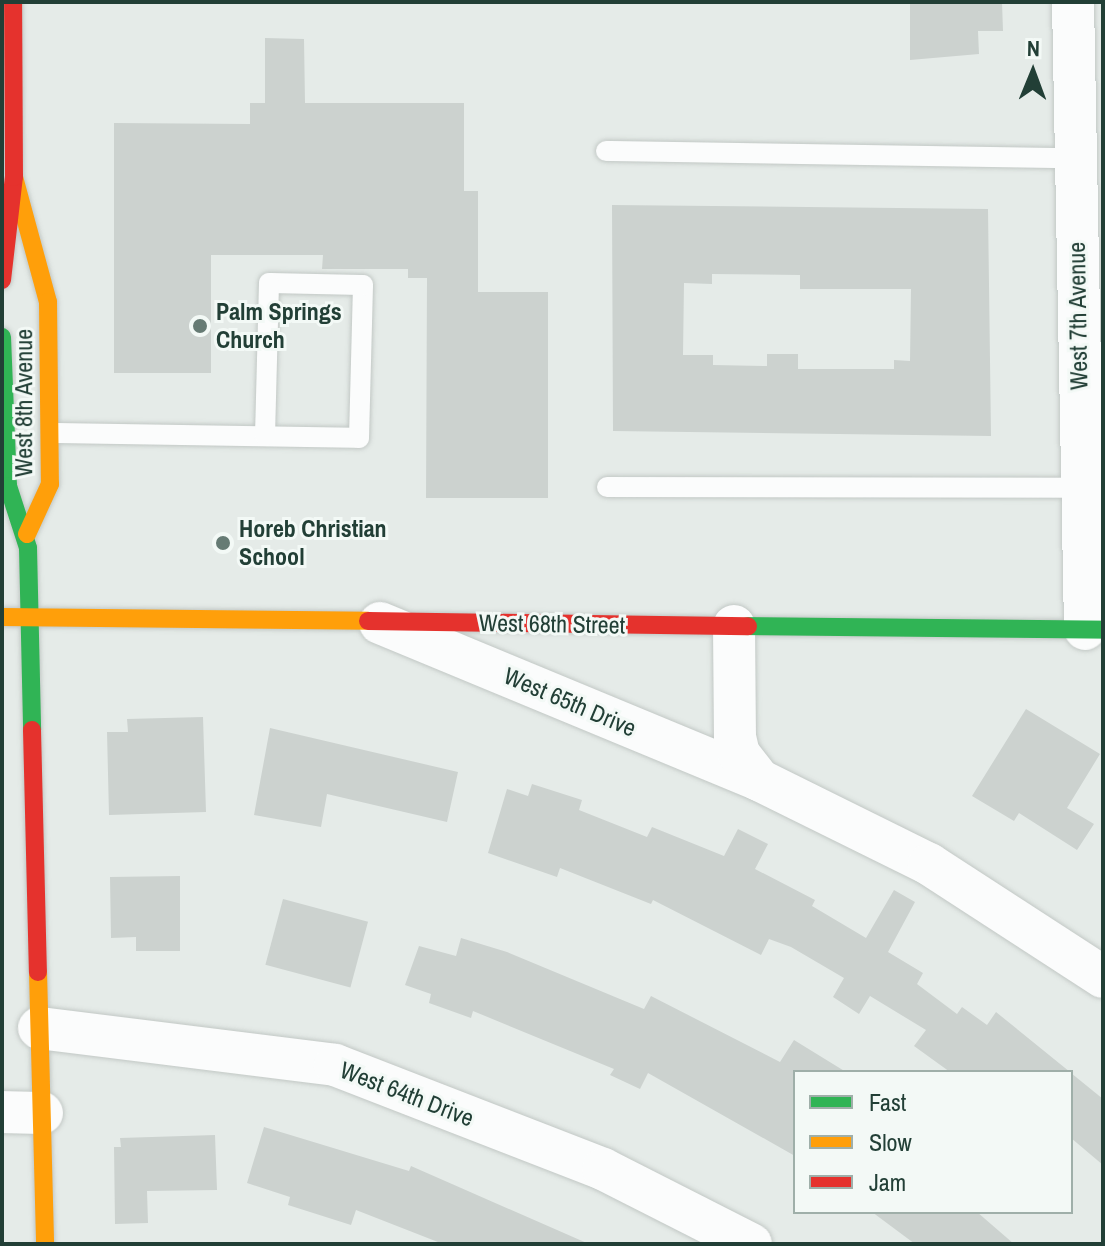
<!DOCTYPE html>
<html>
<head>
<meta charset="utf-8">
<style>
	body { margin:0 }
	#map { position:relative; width:1105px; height:1246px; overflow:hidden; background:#e5ebe8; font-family:"Archivo Narrow",sans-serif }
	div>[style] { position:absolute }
	.building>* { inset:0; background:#ccd2cf; transform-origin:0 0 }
	.roads { filter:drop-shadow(0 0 2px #c2c8c5) drop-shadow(0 0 2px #c2c8c5) }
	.lane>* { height:20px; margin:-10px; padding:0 10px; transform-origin:10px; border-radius:10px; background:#fbfcfc }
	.street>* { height:42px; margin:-21px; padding:0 21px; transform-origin:21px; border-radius:21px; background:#fbfcfc }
	.fast>* { height:18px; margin:-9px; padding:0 9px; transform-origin:9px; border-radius:9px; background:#30b455 }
	.slow>* { height:18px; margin:-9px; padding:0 9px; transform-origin:9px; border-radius:9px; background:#ff9f0a }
	.jam>* { height:18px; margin:-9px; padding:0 9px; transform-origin:9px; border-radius:9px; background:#e5322d }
	.dots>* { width:22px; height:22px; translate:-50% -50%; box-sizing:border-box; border:4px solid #f3f9f6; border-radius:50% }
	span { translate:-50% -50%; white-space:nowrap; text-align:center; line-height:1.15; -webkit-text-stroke:6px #f3f9f6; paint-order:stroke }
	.poi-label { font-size:24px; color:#223f36; font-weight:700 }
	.left { translate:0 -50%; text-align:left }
	.street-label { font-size:24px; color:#223f36 }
	.frame { position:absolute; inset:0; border:4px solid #223f36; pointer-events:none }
	.legend { position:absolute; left:793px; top:1070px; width:280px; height:144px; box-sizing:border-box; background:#f3f9f6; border:2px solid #9fafa9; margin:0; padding:10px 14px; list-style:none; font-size:24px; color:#223f36 }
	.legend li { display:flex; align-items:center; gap:16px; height:40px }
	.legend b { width:40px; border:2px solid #9fafa9 }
	.north { position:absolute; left:993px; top:32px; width:80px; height:80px; -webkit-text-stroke:6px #f3f9f6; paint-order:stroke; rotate:1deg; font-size:22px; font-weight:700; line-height:32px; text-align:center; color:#223f36 }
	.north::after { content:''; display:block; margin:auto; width:28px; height:36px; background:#223f36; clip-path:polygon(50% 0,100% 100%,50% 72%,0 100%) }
</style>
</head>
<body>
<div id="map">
	<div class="building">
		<div style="clip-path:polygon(910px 2px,1002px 2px,1003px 31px,978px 31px,979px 54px,910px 60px)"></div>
		<div style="clip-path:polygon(265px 38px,304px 39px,305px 103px,464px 103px,464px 191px,478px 191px,478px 292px,548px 292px,548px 498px,426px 498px,427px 278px,408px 278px,408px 269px,322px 269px,323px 255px,211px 255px,211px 373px,114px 373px,114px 123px,250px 124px,250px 103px,265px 103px)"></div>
		<div style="clip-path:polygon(evenodd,612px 205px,988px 209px,991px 436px,613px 431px,612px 205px,712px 274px,800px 275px,800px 289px,911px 289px,910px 361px,894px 360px,894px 369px,798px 369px,798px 354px,767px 354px,767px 366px,713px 365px,713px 355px,683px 355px,684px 283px,712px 284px,712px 274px)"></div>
		<div style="clip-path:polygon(1026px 709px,1100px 754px,1067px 808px,1094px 824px,1077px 850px,1019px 813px,1014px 821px,972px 796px)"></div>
		<div style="clip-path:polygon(203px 717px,206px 812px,109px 815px,107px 732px,128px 732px,127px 719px)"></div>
		<div style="clip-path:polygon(270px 728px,458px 772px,447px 822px,327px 794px,321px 827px,254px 815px)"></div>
		<div style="clip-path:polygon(532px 784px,582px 800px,579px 810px,647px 837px,652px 827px,724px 856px,738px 829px,768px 844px,755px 869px,815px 900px,812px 906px,866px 938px,894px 890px,915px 902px,888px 952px,923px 973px,917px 984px,957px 1014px,962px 1007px,987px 1025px,996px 1012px,1070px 1072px,950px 1072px,914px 1046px,926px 1030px,870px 996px,859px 1014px,833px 997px,844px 978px,791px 947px,769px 939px,761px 955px,653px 900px,651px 904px,560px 868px,557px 877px,488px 853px,507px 789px,528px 796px)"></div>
		<div style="clip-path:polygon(180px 876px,180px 951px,136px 951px,136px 937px,111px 938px,110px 877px)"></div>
		<div style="left:283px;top:899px;width:88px;height:68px;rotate:15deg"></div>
		<div style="clip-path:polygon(461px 938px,507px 952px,644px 1009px,651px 996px,780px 1062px,794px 1040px,846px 1072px,795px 1072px,795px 1156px,648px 1073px,640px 1089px,610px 1075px,614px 1069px,473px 1011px,471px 1018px,429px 1003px,431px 994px,405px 985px,419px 946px,456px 956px)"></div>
		<div style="clip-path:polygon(1071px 1073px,1103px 1099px,1103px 1165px,1071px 1138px)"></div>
		<div style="clip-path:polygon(264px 1127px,409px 1171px,411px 1166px,589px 1244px,443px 1244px,356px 1210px,351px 1225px,288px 1205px,290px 1197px,247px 1183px)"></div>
		<div style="clip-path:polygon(215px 1135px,217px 1190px,147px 1191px,148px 1223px,115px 1224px,114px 1147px,121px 1147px,120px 1138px)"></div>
		<div style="clip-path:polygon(872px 1212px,977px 1212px,1014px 1244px,915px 1244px)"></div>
	</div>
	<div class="roads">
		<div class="lane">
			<div style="left:606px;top:151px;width:470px;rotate:0.9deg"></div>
			<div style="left:51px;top:433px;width:308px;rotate:0.9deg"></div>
			<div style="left:359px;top:438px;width:153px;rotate:-88.5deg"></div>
			<div style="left:363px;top:285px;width:94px;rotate:-178.8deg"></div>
			<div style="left:269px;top:283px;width:153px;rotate:91.5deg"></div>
			<div style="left:607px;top:487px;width:474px;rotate:0.1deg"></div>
		</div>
		<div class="street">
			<div style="left:1073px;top:2px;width:627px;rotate:88.9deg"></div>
			<div style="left:380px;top:623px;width:410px;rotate:22.5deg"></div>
			<div style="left:759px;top:780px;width:190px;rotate:26.3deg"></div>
			<div style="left:929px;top:864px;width:207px;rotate:33deg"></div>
			<div style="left:734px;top:626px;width:111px;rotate:89.5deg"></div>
			<div style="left:735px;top:737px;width:17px;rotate:77deg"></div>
			<div style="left:739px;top:754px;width:33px;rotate:52deg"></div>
			<div style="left:39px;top:1028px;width:298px;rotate:7.1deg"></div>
			<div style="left:335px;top:1065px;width:287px;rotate:21.2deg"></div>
			<div style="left:603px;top:1169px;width:166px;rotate:26.9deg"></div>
			<div style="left:2px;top:1112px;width:40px;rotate:1.4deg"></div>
		</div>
		<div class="fast">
			<div style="left:2px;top:337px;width:149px;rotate:87.7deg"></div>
			<div style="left:8px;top:486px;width:65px;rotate:72.1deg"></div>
			<div style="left:28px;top:548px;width:182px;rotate:88.7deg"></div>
			<div style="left:748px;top:626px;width:355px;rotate:0.6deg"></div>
		</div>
		<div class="slow">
			<div style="left:14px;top:177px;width:130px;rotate:74.8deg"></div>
			<div style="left:48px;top:302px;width:182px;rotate:89.4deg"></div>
			<div style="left:50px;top:484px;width:55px;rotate:114.7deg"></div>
			<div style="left:2px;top:617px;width:366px;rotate:0.6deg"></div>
			<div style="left:38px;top:972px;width:272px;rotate:88.5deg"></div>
		</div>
		<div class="jam">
			<div style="left:2px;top:280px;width:104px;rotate:-83.4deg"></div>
			<div style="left:14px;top:177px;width:175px;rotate:-90.3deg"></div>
			<div style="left:368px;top:621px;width:380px;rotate:0.8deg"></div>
			<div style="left:32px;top:730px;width:242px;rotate:88.6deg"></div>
		</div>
	</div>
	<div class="dots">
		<div style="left:200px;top:326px;background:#667b74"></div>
		<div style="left:223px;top:543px;background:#667b74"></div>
	</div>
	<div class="poi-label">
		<span class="left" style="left:216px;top:326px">Palm Springs<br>Church</span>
		<span class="left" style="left:239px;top:543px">Horeb Christian<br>School</span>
	</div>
	<div class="street-label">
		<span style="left:1078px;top:316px;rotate:-91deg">West 7th Avenue</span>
		<span style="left:24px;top:403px;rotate:-90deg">West 8th Avenue</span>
		<span style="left:552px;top:624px;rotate:1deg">West 68th Street</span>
		<span style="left:570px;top:702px;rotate:23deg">West 65th Drive</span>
		<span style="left:407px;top:1094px;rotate:21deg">West 64th Drive</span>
	</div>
	<div class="frame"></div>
	<ul class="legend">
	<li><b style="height:10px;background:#30b455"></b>Fast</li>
	<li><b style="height:10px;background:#ff9f0a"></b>Slow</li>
	<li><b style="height:10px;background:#e5322d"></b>Jam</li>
	</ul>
	<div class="north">N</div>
</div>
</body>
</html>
